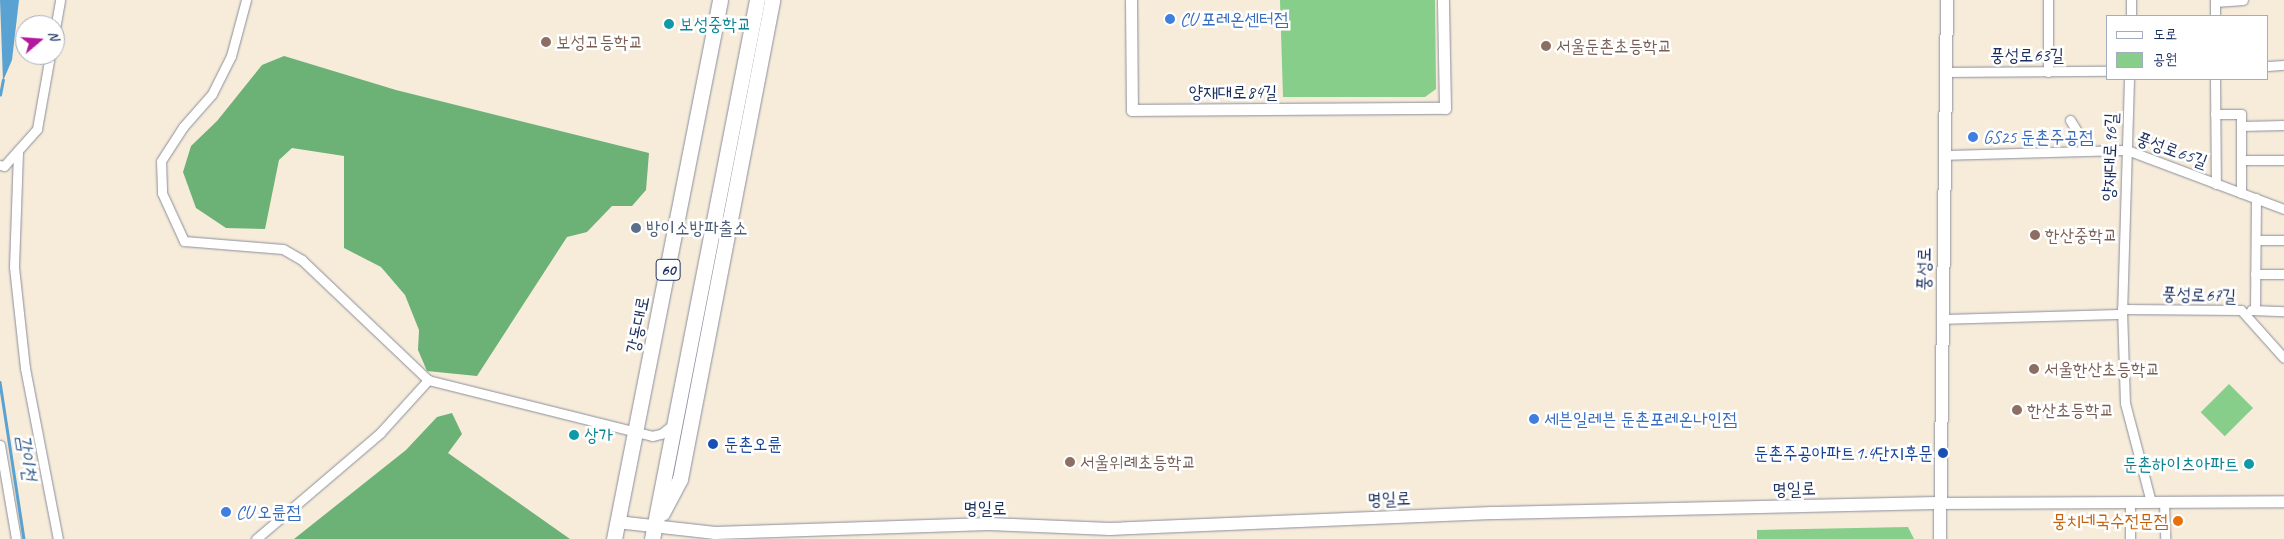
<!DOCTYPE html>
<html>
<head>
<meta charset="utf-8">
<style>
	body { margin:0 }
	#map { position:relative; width:2284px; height:539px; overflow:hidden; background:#f7ecda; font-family:Caveat,"Poor Story",sans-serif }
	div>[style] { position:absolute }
	.green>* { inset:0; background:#86ce89; transform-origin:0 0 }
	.forest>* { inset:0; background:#6cb175 }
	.water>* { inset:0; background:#5aa2d1 }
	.stream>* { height:2.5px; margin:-1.25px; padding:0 1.25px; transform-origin:1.25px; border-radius:1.25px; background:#5aa2d1 }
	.roads { filter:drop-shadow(0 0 1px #898e9c) drop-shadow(0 0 1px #898e9c) }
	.minor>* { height:9px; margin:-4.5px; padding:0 4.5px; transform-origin:4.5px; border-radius:4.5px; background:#fff }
	.tertiary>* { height:11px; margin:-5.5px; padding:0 5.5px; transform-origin:5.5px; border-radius:5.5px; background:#fff }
	.secondary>* { height:12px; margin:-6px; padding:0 6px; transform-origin:6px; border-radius:6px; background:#fff }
	.primary>* { height:15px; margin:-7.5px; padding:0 7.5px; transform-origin:7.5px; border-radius:7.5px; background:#fff }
	.dots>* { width:14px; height:14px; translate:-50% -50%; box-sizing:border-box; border:2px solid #fff; border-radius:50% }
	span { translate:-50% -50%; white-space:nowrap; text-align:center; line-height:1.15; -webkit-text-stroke:5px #fff; paint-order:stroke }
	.shield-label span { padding:1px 4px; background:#fff; border:1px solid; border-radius:4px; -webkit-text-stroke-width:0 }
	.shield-label { font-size:16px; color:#1b2f5e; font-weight:700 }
	.shop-label { font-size:18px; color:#366cbe }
	.left { translate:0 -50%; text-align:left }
	.culture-label { font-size:18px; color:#0d838f }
	.right { translate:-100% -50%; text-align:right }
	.education-label { font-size:18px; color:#785e54 }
	.street-label { font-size:18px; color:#1b2f5e }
	.service-label { font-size:18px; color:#4e5e75 }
	.transit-label { font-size:18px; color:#164399 }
	.food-label { font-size:18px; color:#c56008 }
	.water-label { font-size:19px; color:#345d8c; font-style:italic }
	.legend { position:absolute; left:2106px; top:15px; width:162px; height:65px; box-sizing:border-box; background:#fff; border:1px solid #a4acbf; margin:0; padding:6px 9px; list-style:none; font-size:15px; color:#1b2f5e }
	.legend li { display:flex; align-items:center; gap:10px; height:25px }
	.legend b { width:25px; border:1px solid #a4acbf }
	.north { position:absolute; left:15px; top:15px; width:50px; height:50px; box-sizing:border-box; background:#fff; border:1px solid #a4acbf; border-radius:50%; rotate:72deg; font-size:14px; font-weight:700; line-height:20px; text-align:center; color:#1b2f5e }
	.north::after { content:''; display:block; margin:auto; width:18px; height:22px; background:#b5179e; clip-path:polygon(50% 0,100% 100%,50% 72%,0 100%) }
</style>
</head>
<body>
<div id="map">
	<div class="green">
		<div style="clip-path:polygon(1280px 0,1435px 0,1436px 89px,1425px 97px,1283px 97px)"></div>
		<div style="left:2229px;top:384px;width:34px;height:40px;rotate:45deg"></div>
		<div style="clip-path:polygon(1908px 527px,1914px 539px,1757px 539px,1757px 530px)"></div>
	</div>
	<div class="forest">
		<div style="clip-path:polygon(284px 56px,396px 90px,649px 153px,646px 190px,632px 206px,612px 206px,587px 232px,567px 237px,477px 376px,427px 371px,418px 350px,419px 330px,405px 295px,381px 267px,344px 248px,344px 156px,292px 148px,279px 160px,265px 229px,226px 228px,196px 208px,183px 172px,191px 146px,217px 121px,262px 65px)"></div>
		<div style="clip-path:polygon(452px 413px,462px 434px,448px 453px,570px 539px,294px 539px,406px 450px,437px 417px)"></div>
	</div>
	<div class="water">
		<div style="clip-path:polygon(0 0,19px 0,12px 60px,3px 81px)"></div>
	</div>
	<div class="stream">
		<div style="left:0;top:95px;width:15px;rotate:-79deg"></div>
		<div style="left:0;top:382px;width:159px;rotate:81.3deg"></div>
	</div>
	<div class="roads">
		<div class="minor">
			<div style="left:246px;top:0;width:58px;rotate:105deg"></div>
			<div style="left:231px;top:56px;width:42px;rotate:116.6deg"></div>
			<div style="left:212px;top:94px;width:44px;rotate:131.3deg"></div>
			<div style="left:183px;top:127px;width:40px;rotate:122.9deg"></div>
			<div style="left:161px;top:161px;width:32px;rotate:88deg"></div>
			<div style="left:162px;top:193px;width:53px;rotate:65.4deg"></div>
			<div style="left:184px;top:241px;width:99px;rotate:4.6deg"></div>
			<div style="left:283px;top:249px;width:22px;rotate:30deg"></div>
			<div style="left:302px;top:260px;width:174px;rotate:43.6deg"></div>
			<div style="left:2215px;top:2px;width:28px;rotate:-4deg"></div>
			<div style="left:2131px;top:16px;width:16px;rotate:-90deg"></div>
			<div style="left:2215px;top:16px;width:16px;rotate:-90deg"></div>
			<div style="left:55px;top:29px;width:29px;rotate:-80deg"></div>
			<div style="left:2268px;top:66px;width:16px;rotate:-4deg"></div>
			<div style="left:1946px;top:72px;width:162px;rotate:-0.4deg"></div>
			<div style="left:2048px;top:72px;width:72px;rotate:-90deg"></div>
			<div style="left:2129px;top:79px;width:230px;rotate:91.7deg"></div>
			<div style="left:2122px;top:309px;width:94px;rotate:88.2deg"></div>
			<div style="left:2125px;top:403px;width:102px;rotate:75.3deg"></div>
			<div style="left:2215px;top:79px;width:105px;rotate:89.5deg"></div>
			<div style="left:2215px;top:114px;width:26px"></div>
			<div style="left:2241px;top:114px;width:79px;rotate:90deg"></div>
			<div style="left:2070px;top:120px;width:36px;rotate:58deg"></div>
			<div style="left:2241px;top:126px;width:43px;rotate:-1.3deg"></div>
			<div style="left:18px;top:152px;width:115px;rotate:92deg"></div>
			<div style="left:14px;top:267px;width:102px;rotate:83.8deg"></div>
			<div style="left:25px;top:368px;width:174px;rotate:79.1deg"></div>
			<div style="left:1944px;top:155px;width:183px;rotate:-1.6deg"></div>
			<div style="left:2127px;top:150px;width:168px;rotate:20.6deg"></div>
			<div style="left:2241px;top:160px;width:43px"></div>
			<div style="left:0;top:165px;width:4px;rotate:14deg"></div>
			<div style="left:4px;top:166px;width:50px;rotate:-48.3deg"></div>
			<div style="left:37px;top:129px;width:75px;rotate:-80deg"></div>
			<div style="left:2256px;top:240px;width:28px"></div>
			<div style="left:2255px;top:274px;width:29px"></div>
			<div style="left:2122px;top:309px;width:119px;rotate:0.5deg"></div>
			<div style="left:2241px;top:310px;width:64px;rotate:48.1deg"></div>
			<div style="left:2251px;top:310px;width:33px;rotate:2deg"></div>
			<div style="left:2255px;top:310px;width:112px;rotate:-89.5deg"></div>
			<div style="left:1941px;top:319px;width:181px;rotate:-1.6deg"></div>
			<div style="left:0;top:445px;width:95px;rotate:80.3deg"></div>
			<div style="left:2164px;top:502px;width:37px;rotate:88deg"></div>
			<div style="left:256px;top:539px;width:163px;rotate:-40.5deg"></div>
			<div style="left:380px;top:433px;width:72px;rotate:-47.8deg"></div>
			<div style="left:428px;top:380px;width:231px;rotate:14deg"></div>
			<div style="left:652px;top:436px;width:9px;rotate:-13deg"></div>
			<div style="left:661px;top:434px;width:18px;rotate:-38deg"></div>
			<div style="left:2130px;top:539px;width:37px;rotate:-90deg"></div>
		</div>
		<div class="tertiary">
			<div style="left:1131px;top:0;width:110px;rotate:89.5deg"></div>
			<div style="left:1132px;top:110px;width:313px;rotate:-0.4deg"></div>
			<div style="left:1445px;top:108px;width:108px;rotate:-91.1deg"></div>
			<div style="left:1941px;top:503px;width:343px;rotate:-0.3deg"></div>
		</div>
		<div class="secondary">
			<div style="left:617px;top:522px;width:99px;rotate:6.4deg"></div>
			<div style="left:715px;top:533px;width:274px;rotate:-1.9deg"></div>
			<div style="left:989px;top:524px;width:121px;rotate:2.4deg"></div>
			<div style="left:1110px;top:529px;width:382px;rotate:-2.4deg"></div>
			<div style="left:1492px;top:513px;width:449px;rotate:-1.3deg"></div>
			<div style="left:1940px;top:539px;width:539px;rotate:-89.26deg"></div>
		</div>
		<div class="primary">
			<div style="left:662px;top:513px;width:38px;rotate:-62deg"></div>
			<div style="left:680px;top:479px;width:488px;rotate:-79.1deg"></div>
			<div style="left:614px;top:539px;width:549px;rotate:-78.87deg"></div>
			<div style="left:652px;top:539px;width:549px;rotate:-78.98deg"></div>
		</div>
	</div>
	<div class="dots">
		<div style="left:1170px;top:19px;background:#3f7fe0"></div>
		<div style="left:669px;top:24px;background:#0f9aa8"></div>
		<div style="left:546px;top:42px;background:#8d6e63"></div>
		<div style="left:1546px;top:46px;background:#8d6e63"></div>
		<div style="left:1973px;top:137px;background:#3f7fe0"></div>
		<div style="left:636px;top:228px;background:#5c6f8a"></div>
		<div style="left:2035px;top:235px;background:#8d6e63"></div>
		<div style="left:2034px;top:369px;background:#8d6e63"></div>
		<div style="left:2017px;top:410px;background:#8d6e63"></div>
		<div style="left:1534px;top:419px;background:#3f7fe0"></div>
		<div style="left:574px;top:435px;background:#0f9aa8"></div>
		<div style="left:713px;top:444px;background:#1a4fb4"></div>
		<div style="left:1943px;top:453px;background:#1a4fb4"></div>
		<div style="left:1070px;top:462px;background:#8d6e63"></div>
		<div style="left:2249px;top:464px;background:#0f9aa8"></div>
		<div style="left:226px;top:512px;background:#3f7fe0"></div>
		<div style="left:2178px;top:521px;background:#e8710a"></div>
	</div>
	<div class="shield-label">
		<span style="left:668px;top:270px">60</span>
	</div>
	<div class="shop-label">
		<span class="left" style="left:1180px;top:19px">CU 포레온센터점</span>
		<span class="left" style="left:1983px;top:137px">GS25 둔촌주공점</span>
		<span class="left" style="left:1544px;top:419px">세븐일레븐 둔촌포레온나인점</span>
		<span class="left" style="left:236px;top:512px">CU 오륜점</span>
	</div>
	<div class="culture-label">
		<span class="left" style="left:679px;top:24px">보성중학교</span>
		<span class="left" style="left:584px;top:435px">상가</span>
		<span class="right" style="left:2239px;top:464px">둔촌하이츠아파트</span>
	</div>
	<div class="education-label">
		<span class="left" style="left:556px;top:42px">보성고등학교</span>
		<span class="left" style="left:1556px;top:46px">서울둔촌초등학교</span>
		<span class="left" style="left:2045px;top:235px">한산중학교</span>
		<span class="left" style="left:2044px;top:369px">서울한산초등학교</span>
		<span class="left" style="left:2027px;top:410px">한산초등학교</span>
		<span class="left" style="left:1080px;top:462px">서울위례초등학교</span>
	</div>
	<div class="street-label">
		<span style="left:2027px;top:55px">풍성로63길</span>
		<span style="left:1233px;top:92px">양재대로84길</span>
		<span style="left:2172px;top:150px;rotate:20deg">풍성로65길</span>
		<span style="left:2110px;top:157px;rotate:-88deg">양재대로96길</span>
		<span style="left:1924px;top:269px;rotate:-89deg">풍성로</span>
		<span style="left:2199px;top:295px;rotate:2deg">풍성로67길</span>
		<span style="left:638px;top:325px;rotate:-79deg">강동대로</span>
		<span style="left:1794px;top:489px;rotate:-2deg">명일로</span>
		<span style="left:1389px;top:499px;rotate:-2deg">명일로</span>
		<span style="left:985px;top:508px">명일로</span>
	</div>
	<div class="service-label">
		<span class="left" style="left:646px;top:228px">방이소방파출소</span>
	</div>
	<div class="transit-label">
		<span class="left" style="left:724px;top:444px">둔촌오륜</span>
		<span class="right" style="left:1933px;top:453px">둔촌주공아파트1.4단지후문</span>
	</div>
	<div class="food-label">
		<span class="right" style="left:2168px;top:521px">뭉치네국수전문점</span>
	</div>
	<div class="water-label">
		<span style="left:26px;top:458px;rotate:81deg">감이천</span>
	</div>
	<ul class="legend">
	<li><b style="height:6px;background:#fff"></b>도로</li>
	<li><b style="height:14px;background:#86ce89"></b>공원</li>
	</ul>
	<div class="north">N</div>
</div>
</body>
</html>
